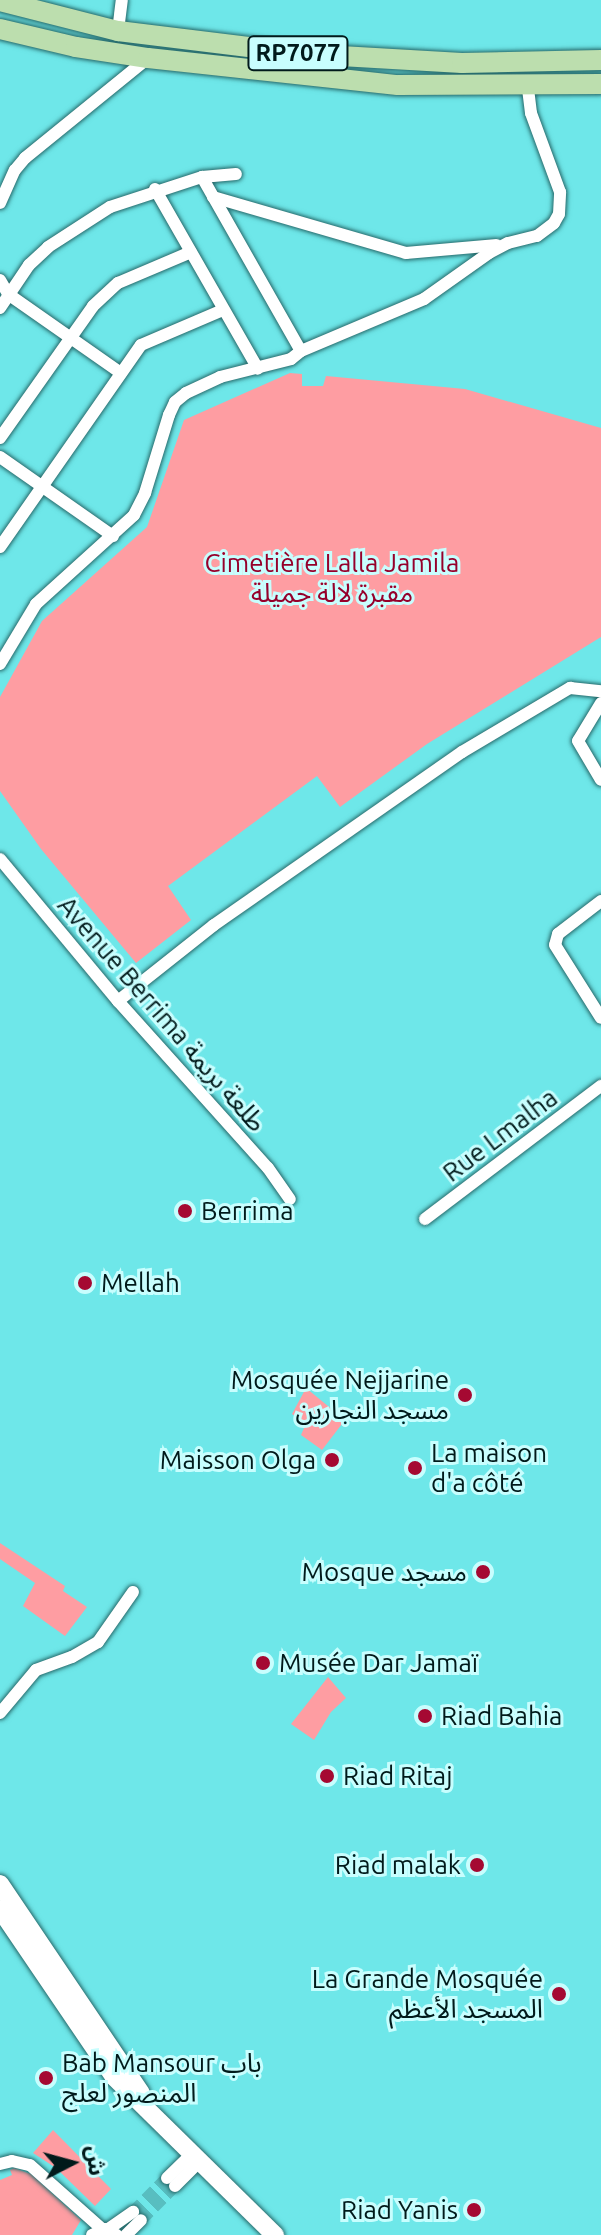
<!DOCTYPE html>
<html>
<head>
<meta charset="utf-8">
<style>
	body { margin:0 }
	#map { position:relative; width:601px; height:2235px; overflow:hidden; background:#6ee7e9; font-family:Ubuntu,"Noto Sans Arabic",sans-serif }
	div>[style] { position:absolute }
	.green>* { inset:0; background:#fe9da2 }
	.street-tunnel>* { height:12px; margin-top:-6px; transform-origin:0; background:repeating-linear-gradient(90deg,#58bec0 0 12px,transparent 0 18px) }
	.roads { filter:drop-shadow(0 0 2px #27696a) drop-shadow(0 0 2px #27696a) }
	.street>* { height:12px; margin:-6px; padding:0 6px; transform-origin:6px; border-radius:6px; background:#fff }
	.secondary>* { height:18px; margin:-9px; padding:0 9px; transform-origin:9px; border-radius:9px; background:#fff }
	.primary>* { height:20px; margin:-10px; padding:0 10px; transform-origin:10px; border-radius:10px; background:#bcdeae }
	.dots>* { width:22px; height:22px; translate:-50% -50%; box-sizing:border-box; border:4px solid #c8fefe; border-radius:50% }
	span { translate:-50% -50%; white-space:nowrap; text-align:center; line-height:1.15; -webkit-text-stroke:6px #c8fefe; paint-order:stroke }
	.shield-label span { padding:2px 6px; background:#c8fefe; border:2px solid; border-radius:6px; -webkit-text-stroke-width:0 }
	.shield-label { font-size:24px; color:#011a1b; font-weight:700 }
	.park-label { font-size:26px; color:#96002b }
	.street-label { font-size:26px; color:#011a1b }
	.poi-label { font-size:26px; color:#011a1b }
	.left { translate:0 -50%; text-align:left }
	.right { translate:-100% -50%; text-align:right }
	.north { position:absolute; left:32px; top:2123px; width:80px; height:80px; -webkit-text-stroke:6px #c8fefe; paint-order:stroke; rotate:84deg; font-size:22px; font-weight:700; line-height:32px; text-align:center; color:#011a1b }
	.north::after { content:''; display:block; margin:auto; width:28px; height:36px; background:#011a1b; clip-path:polygon(50% 0,100% 100%,50% 72%,0 100%) }
</style>
</head>
<body>
<div id="map">
	<div class="green">
		<div style="clip-path:polygon(290px 373px,302px 374px,302px 386px,323px 386px,326px 376px,465px 389px,601px 428px,601px 637px,427px 744px,340px 807px,317px 776px,168px 886px,191px 920px,136px 963px,41px 849px,0 791px,0 697px,42px 621px,147px 527px,184px 420px)"></div>
		<div style="clip-path:polygon(306px 1388px,345px 1420px,322px 1450px,301px 1435px,304px 1428px,298px 1425px,301px 1420px,292px 1414px)"></div>
		<div style="clip-path:polygon(0 1543px,65px 1586px,63px 1591px,87px 1607px,65px 1636px,23px 1606px,35px 1583px,0 1559px)"></div>
		<div style="clip-path:polygon(328px 1677px,346px 1698px,331px 1712px,314px 1740px,291px 1724px)"></div>
		<div style="clip-path:polygon(53px 2130px,111px 2189px,95px 2206px,56px 2168px,33px 2153px)"></div>
		<div style="clip-path:polygon(14px 2168px,31px 2174px,81px 2220px,72px 2235px,0 2235px,0 2180px,12px 2175px,10px 2170px)"></div>
	</div>
	<div class="street-tunnel">
		<div style="left:133px;top:2212px;width:48px;rotate:-45deg"></div>
		<div style="left:141px;top:2220px;width:48px;rotate:-45deg"></div>
	</div>
	<div class="roads">
		<div class="street">
			<div style="left:118px;top:31px;width:31px;rotate:-83deg"></div>
			<div style="left:202px;top:177px;width:200px;rotate:60.4deg"></div>
			<div style="left:155px;top:189px;width:207px;rotate:60.2deg"></div>
			<div style="left:213px;top:197px;width:201px;rotate:16.2deg"></div>
			<div style="left:406px;top:253px;width:91px;rotate:-5deg"></div>
			<div style="left:0;top:203px;width:36px;rotate:-66deg"></div>
			<div style="left:15px;top:170px;width:16px;rotate:-50deg"></div>
			<div style="left:25px;top:158px;width:159px;rotate:-39.1deg"></div>
			<div style="left:0;top:280px;width:16px;rotate:60deg"></div>
			<div style="left:8px;top:294px;width:138px;rotate:35deg"></div>
			<div style="left:0;top:308px;width:52px;rotate:-56deg"></div>
			<div style="left:29px;top:265px;width:26px;rotate:-43deg"></div>
			<div style="left:48px;top:247px;width:74px;rotate:-32.8deg"></div>
			<div style="left:110px;top:207px;width:97px;rotate:-18.1deg"></div>
			<div style="left:202px;top:177px;width:34px;rotate:-5deg"></div>
			<div style="left:0;top:438px;width:161px;rotate:-54.8deg"></div>
			<div style="left:93px;top:306px;width:34px;rotate:-43deg"></div>
			<div style="left:118px;top:283px;width:79px;rotate:-23deg"></div>
			<div style="left:0;top:457px;width:138px;rotate:35deg"></div>
			<div style="left:0;top:547px;width:246px;rotate:-55.1deg"></div>
			<div style="left:141px;top:345px;width:89px;rotate:-23.1deg"></div>
			<div style="left:0;top:664px;width:70px;rotate:-59deg"></div>
			<div style="left:36px;top:604px;width:132px;rotate:-42.2deg"></div>
			<div style="left:134px;top:515px;width:25px;rotate:-63deg"></div>
			<div style="left:145px;top:493px;width:82px;rotate:-72.9deg"></div>
			<div style="left:169px;top:415px;width:14px;rotate:-65deg"></div>
			<div style="left:175px;top:402px;width:14px;rotate:-39deg"></div>
			<div style="left:186px;top:393px;width:38px;rotate:-25deg"></div>
			<div style="left:220px;top:377px;width:73px;rotate:-14.2deg"></div>
			<div style="left:291px;top:359px;width:13px;rotate:-39deg"></div>
			<div style="left:301px;top:351px;width:134px;rotate:-22.9deg"></div>
			<div style="left:424px;top:299px;width:80px;rotate:-35.3deg"></div>
			<div style="left:489px;top:253px;width:21px;rotate:-28deg"></div>
			<div style="left:508px;top:243px;width:30px;rotate:-14deg"></div>
			<div style="left:537px;top:236px;width:21px;rotate:-37deg"></div>
			<div style="left:554px;top:223px;width:10px;rotate:-61deg"></div>
			<div style="left:559px;top:214px;width:22px;rotate:-87deg"></div>
			<div style="left:560px;top:192px;width:84px;rotate:-110.2deg"></div>
			<div style="left:531px;top:113px;width:26px;rotate:-97deg"></div>
			<div style="left:601px;top:703px;width:44px;rotate:121.2deg"></div>
			<div style="left:578px;top:741px;width:45px;rotate:59.5deg"></div>
			<div style="left:0;top:859px;width:185px;rotate:50.3deg"></div>
			<div style="left:118px;top:1001px;width:224px;rotate:48.1deg"></div>
			<div style="left:268px;top:1168px;width:38px;rotate:55deg"></div>
			<div style="left:601px;top:901px;width:54px;rotate:142.5deg"></div>
			<div style="left:558px;top:934px;width:11px;rotate:105deg"></div>
			<div style="left:555px;top:945px;width:86px;rotate:57.8deg"></div>
			<div style="left:118px;top:1001px;width:122px;rotate:-38.4deg"></div>
			<div style="left:214px;top:925px;width:302px;rotate:-34.9deg"></div>
			<div style="left:462px;top:752px;width:126px;rotate:-30.7deg"></div>
			<div style="left:570px;top:688px;width:31px;rotate:6deg"></div>
			<div style="left:425px;top:1219px;width:221px;rotate:-37.1deg"></div>
			<div style="left:0;top:1713px;width:56px;rotate:-50.1deg"></div>
			<div style="left:36px;top:1670px;width:38px;rotate:-20deg"></div>
			<div style="left:72px;top:1657px;width:30px;rotate:-30deg"></div>
			<div style="left:98px;top:1642px;width:61px;rotate:-55deg"></div>
			<div style="left:0;top:2164px;width:12px;rotate:-14deg"></div>
			<div style="left:12px;top:2161px;width:18px;rotate:13deg"></div>
			<div style="left:30px;top:2165px;width:96px;rotate:41.6deg"></div>
			<div style="left:167px;top:2178px;width:35px;rotate:-44deg"></div>
			<div style="left:175px;top:2186px;width:34px;rotate:-45deg"></div>
			<div style="left:107px;top:2230px;width:32px;rotate:-35deg"></div>
			<div style="left:92px;top:2235px;width:14px;rotate:-25deg"></div>
			<div style="left:105px;top:2229px;width:13px;rotate:27deg"></div>
			<div style="left:126px;top:2235px;width:21px;rotate:-45deg"></div>
		</div>
		<div class="secondary">
			<div style="left:0;top:1884px;width:252px;rotate:56deg"></div>
			<div style="left:0;top:1909px;width:203px;rotate:55.8deg"></div>
			<div style="left:114px;top:2077px;width:226px;rotate:44.5deg"></div>
		</div>
		<div class="primary">
			<div style="left:0;top:1px;width:122px;rotate:14.3deg"></div>
			<div style="left:118px;top:31px;width:189px;rotate:7deg"></div>
			<div style="left:306px;top:54px;width:156px;rotate:3.3deg"></div>
			<div style="left:462px;top:63px;width:139px;rotate:-1.2deg"></div>
			<div style="left:0;top:29px;width:78px;rotate:13.3deg"></div>
			<div style="left:76px;top:47px;width:73px;rotate:8.7deg"></div>
			<div style="left:148px;top:58px;width:251px;rotate:6.2deg"></div>
			<div style="left:398px;top:85px;width:203px;rotate:-0.3deg"></div>
		</div>
	</div>
	<div class="dots">
		<div style="left:185px;top:1211px;background:#a50932"></div>
		<div style="left:85px;top:1283px;background:#a50932"></div>
		<div style="left:465px;top:1395px;background:#a50932"></div>
		<div style="left:332px;top:1460px;background:#a50932"></div>
		<div style="left:415px;top:1468px;background:#a50932"></div>
		<div style="left:483px;top:1572px;background:#a50932"></div>
		<div style="left:263px;top:1663px;background:#a50932"></div>
		<div style="left:425px;top:1716px;background:#a50932"></div>
		<div style="left:327px;top:1776px;background:#a50932"></div>
		<div style="left:477px;top:1865px;background:#a50932"></div>
		<div style="left:559px;top:1994px;background:#a50932"></div>
		<div style="left:46px;top:2078px;background:#a50932"></div>
		<div style="left:474px;top:2210px;background:#a50932"></div>
	</div>
	<div class="shield-label">
		<span style="left:298px;top:53px">RP7077</span>
	</div>
	<div class="park-label">
		<span style="left:332px;top:578px">Cimetière Lalla Jamila<br>مقبرة لالة جميلة</span>
	</div>
	<div class="street-label">
		<span style="left:162px;top:1014px;rotate:49deg">Avenue Berrima طلعة بريمة</span>
		<span style="left:500px;top:1135px;rotate:-37deg">Rue Lmalha</span>
	</div>
	<div class="poi-label">
		<span class="left" style="left:201px;top:1211px">Berrima</span>
		<span class="left" style="left:101px;top:1283px">Mellah</span>
		<span class="right" style="left:449px;top:1395px">Mosquée Nejjarine<br>مسجد النجارين</span>
		<span class="left" style="left:431px;top:1468px">La maison<br>d'a côté</span>
		<span class="right" style="left:316px;top:1460px">Maisson Olga</span>
		<span class="right" style="left:467px;top:1572px">Mosque مسجد</span>
		<span class="left" style="left:279px;top:1663px">Musée Dar Jamaï</span>
		<span class="left" style="left:441px;top:1716px">Riad Bahia</span>
		<span class="left" style="left:343px;top:1776px">Riad Ritaj</span>
		<span class="right" style="left:461px;top:1865px">Riad malak</span>
		<span class="right" style="left:543px;top:1994px">La Grande Mosquée<br>المسجد الأعظم</span>
		<span class="left" style="left:62px;top:2078px">Bab Mansour باب<br>المنصور لعلج</span>
		<span class="right" style="left:458px;top:2210px">Riad Yanis</span>
	</div>
	<div class="north">ش</div>
</div>
</body>
</html>
